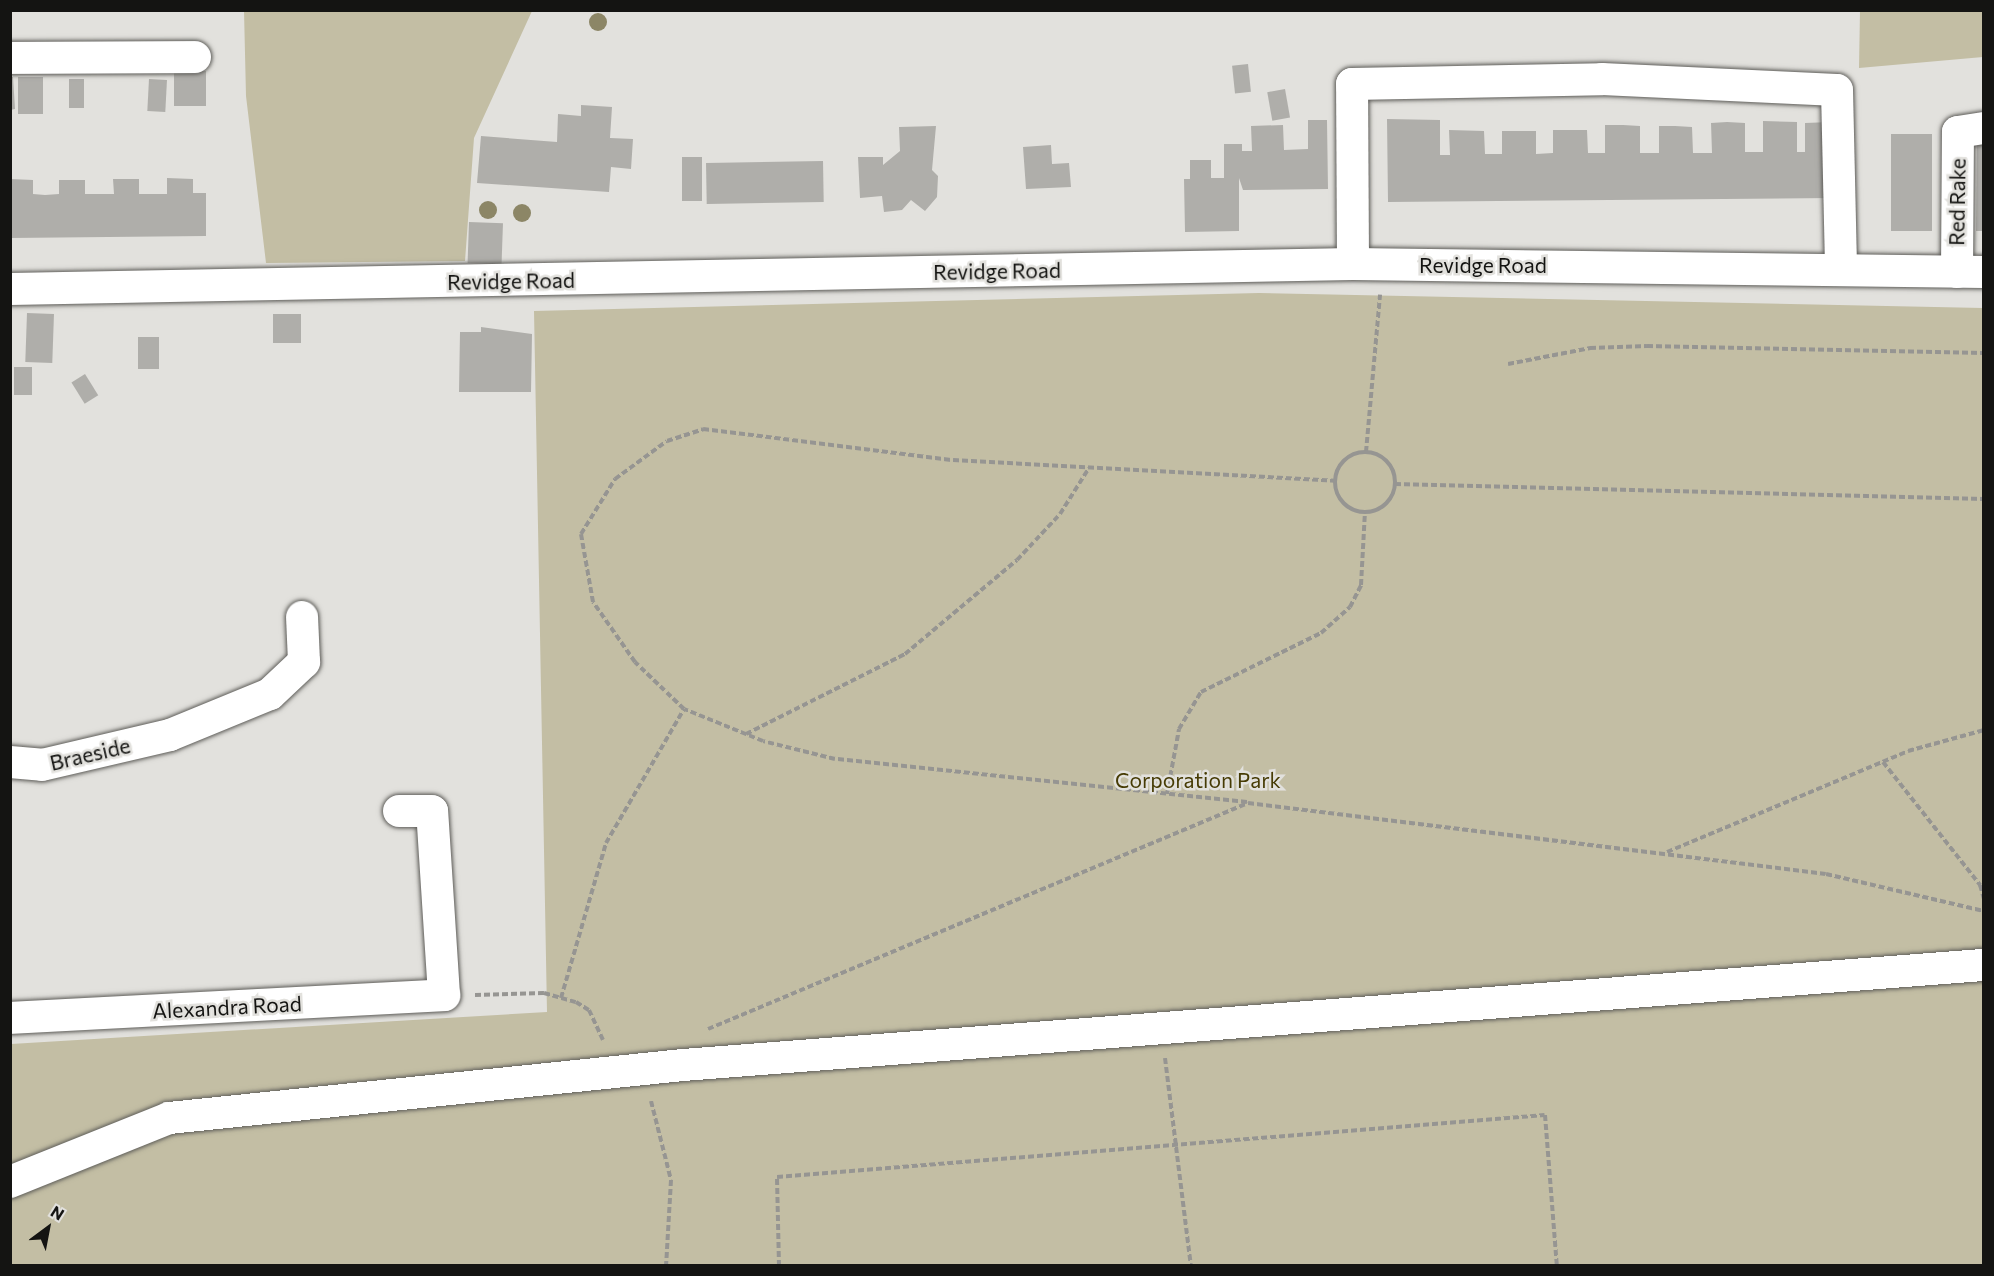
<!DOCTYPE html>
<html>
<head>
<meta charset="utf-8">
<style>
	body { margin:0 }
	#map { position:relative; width:1994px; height:1276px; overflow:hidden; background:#e2e1dd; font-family:Commissioner,sans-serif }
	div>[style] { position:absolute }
	.green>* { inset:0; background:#c3bea4 }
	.building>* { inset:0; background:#afaeaa; transform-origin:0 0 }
	.path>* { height:4px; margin-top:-2px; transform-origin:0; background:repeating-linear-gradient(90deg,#969592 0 6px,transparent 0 9px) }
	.path>.ring { margin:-2px; padding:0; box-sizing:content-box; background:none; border:4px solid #969592; border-radius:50% }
	.roads { filter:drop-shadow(0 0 2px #5e5d59) drop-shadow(0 0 2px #5e5d59) }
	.minor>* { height:32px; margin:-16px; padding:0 16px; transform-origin:16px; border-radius:16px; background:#fff }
	.trees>* { width:18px; height:18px; margin:-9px; border-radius:50%; background:#8c8666 }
	span { translate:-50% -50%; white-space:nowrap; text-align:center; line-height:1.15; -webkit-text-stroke:5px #e2e1dd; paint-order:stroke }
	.street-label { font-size:21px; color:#141412 }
	.park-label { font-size:21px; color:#463b04 }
	.frame { position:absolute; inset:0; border:12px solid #141412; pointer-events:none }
	.north { position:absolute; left:18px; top:1198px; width:60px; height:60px; -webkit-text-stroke:4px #e2e1dd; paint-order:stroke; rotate:32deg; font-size:16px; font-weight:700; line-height:24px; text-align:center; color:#141412 }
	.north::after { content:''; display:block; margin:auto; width:21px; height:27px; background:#141412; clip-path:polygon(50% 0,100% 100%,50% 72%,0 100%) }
</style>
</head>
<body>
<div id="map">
	<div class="green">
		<div style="clip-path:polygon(244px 11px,532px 11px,474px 138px,465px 261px,266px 263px,246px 96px)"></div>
		<div style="clip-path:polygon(1860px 11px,1983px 11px,1983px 57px,1859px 68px)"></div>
		<div style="clip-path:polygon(1259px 293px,1983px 308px,1983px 1265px,11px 1266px,11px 1044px,547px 1012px,534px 311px)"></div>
	</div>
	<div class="building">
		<div style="left:1248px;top:64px;width:28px;height:16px;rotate:84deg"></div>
		<div style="left:174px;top:71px;width:32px;height:35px"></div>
		<div style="clip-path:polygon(10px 77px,13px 77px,15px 109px,10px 110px)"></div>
		<div style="left:18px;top:77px;width:25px;height:37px"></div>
		<div style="left:69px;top:79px;width:15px;height:29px"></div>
		<div style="left:149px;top:79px;width:18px;height:32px;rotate:3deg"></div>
		<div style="left:1285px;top:89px;width:29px;height:18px;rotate:80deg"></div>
		<div style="clip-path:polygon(581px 105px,612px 107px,610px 138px,633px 139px,631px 169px,611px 167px,609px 192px,477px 183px,481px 136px,557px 142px,558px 114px,581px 116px)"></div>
		<div style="clip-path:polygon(1387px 119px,1440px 120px,1440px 155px,1450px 155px,1449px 130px,1484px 131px,1485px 154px,1502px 154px,1502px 131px,1536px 131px,1536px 154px,1553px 153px,1553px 130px,1587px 130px,1588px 153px,1605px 153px,1605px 125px,1623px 125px,1640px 126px,1640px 153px,1659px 153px,1659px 126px,1675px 126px,1692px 127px,1693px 153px,1712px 153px,1711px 123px,1727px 122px,1745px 123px,1745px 152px,1763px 152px,1763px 121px,1797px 122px,1797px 152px,1805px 152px,1805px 123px,1831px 122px,1832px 198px,1388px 202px)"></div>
		<div style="clip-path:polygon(1308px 120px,1327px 120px,1328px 189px,1243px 190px,1239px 178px,1239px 231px,1185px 232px,1184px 179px,1190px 179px,1190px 160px,1211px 160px,1211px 178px,1224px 178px,1224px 144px,1242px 144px,1242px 151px,1252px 151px,1251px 126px,1283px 125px,1284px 150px,1308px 149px)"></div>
		<div style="clip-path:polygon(936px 126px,932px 170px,938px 176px,937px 197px,925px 211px,911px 200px,902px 210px,884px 212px,882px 196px,860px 198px,858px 157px,883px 157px,883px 165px,900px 151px,899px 127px)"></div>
		<div style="left:1932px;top:134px;width:97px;height:41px;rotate:90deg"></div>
		<div style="clip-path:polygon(1977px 135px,1983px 135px,1983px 231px,1976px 231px)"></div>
		<div style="clip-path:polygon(1051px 145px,1052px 164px,1069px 163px,1071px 187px,1026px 189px,1023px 147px)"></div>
		<div style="left:682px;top:157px;width:20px;height:44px"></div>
		<div style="left:823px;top:161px;width:41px;height:117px;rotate:89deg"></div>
		<div style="clip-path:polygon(167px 178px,193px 179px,193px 193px,206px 193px,206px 236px,10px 238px,10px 179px,33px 180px,33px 194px,45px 195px,59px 194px,59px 180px,85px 180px,85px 194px,114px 194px,113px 179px,139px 179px,139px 194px,167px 194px)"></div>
		<div style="left:469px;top:222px;width:34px;height:41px;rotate:2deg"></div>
		<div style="left:27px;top:313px;width:27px;height:49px;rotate:2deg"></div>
		<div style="left:273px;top:314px;width:28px;height:29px"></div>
		<div style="clip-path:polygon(481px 327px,532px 334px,531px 392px,459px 392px,460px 332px,481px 332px)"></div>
		<div style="left:138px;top:337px;width:21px;height:32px"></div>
		<div style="left:14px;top:367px;width:18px;height:28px"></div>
		<div style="left:85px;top:374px;width:25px;height:16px;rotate:58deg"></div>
	</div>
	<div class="path">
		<div style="left:1508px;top:364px;width:84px;rotate:-11deg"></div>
		<div style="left:1590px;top:348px;width:57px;rotate:-2deg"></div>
		<div style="left:1647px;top:346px;width:337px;rotate:1.2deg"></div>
		<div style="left:1366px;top:452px;width:158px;rotate:-84.9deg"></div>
		<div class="ring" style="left:1335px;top:452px;width:56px;height:56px"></div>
		<div style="left:1395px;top:484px;width:589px;rotate:1.46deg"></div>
		<div style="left:746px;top:734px;width:178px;rotate:-26.7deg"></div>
		<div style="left:905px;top:654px;width:146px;rotate:-40deg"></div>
		<div style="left:1017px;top:560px;width:63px;rotate:-46.9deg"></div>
		<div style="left:1060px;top:514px;width:54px;rotate:-57.8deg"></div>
		<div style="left:1883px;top:762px;width:157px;rotate:51.7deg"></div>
		<div style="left:1980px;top:885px;width:15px;rotate:74deg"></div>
		<div style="left:1167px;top:794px;width:66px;rotate:-79.5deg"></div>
		<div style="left:1179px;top:729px;width:43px;rotate:-59.3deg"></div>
		<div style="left:1201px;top:692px;width:134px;rotate:-26.2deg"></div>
		<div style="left:1321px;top:633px;width:39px;rotate:-42deg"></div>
		<div style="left:1350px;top:607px;width:25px;rotate:-63deg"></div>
		<div style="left:1361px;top:585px;width:74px;rotate:-86.9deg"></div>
		<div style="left:1247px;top:802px;width:414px;rotate:-174deg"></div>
		<div style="left:835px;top:759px;width:74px;rotate:-166deg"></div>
		<div style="left:763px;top:741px;width:85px;rotate:-157.9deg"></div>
		<div style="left:684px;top:709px;width:68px;rotate:-136.2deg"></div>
		<div style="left:635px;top:662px;width:73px;rotate:-125deg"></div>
		<div style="left:593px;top:602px;width:69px;rotate:-100deg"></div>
		<div style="left:581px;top:534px;width:65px;rotate:-58.3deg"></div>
		<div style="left:615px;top:479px;width:64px;rotate:-36.2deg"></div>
		<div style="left:667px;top:441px;width:38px;rotate:-18deg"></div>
		<div style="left:703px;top:429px;width:252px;rotate:7.1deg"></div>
		<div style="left:953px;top:460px;width:383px;rotate:3.1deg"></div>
		<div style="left:1667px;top:852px;width:261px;rotate:-22.7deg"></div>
		<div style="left:1908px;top:751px;width:79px;rotate:-15.4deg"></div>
		<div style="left:475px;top:995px;width:69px;rotate:-1.7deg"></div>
		<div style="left:544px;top:993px;width:33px;rotate:16deg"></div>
		<div style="left:576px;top:1002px;width:15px;rotate:32deg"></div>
		<div style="left:589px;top:1010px;width:33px;rotate:65deg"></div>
		<div style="left:561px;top:998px;width:161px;rotate:-73.8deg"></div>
		<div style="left:606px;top:843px;width:155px;rotate:-59.8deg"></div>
		<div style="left:708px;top:1029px;width:585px;rotate:-22.71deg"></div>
		<div style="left:1248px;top:803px;width:582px;rotate:7deg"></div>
		<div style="left:1826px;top:874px;width:162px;rotate:13.2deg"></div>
		<div style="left:1165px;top:1058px;width:210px;rotate:82.9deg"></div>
		<div style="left:651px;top:1101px;width:81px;rotate:75.8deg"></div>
		<div style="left:671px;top:1180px;width:86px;rotate:93.3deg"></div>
		<div style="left:779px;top:1266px;width:89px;rotate:-91.3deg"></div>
		<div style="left:777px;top:1177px;width:770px;rotate:-4.62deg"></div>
		<div style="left:1545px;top:1115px;width:151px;rotate:85.5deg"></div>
	</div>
	<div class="roads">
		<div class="minor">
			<div style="left:10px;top:58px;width:185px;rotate:-0.3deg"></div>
			<div style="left:1353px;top:264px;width:180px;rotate:-90.3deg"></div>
			<div style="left:1352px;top:84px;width:250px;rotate:-1.1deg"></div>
			<div style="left:1602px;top:79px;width:235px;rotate:2.7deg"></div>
			<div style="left:1837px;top:90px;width:178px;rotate:88.7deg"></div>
			<div style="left:1957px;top:272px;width:140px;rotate:-89.6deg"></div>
			<div style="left:1958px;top:132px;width:26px;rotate:-9deg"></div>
			<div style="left:10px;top:289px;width:1343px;rotate:-1.07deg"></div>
			<div style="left:1353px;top:264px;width:631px;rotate:0.73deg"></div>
			<div style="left:10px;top:762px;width:32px;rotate:5deg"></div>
			<div style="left:42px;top:765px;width:131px;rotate:-13.2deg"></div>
			<div style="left:170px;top:735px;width:108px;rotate:-22.3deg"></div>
			<div style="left:270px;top:694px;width:47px;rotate:-43.3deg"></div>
			<div style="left:304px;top:662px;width:45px;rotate:-92.5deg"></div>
			<div style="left:10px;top:1018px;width:435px;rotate:-3deg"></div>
			<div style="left:444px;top:995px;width:184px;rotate:-93.7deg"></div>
			<div style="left:432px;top:811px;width:33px;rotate:180deg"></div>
			<div style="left:10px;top:1182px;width:171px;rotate:-21.9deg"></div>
			<div style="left:169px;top:1118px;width:517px;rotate:-5.89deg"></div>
			<div style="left:683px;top:1065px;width:1305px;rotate:-4.4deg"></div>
		</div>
	</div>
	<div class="trees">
		<div style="left:598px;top:22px"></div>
		<div style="left:488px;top:210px"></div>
		<div style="left:522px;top:213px"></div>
	</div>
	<div class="street-label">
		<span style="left:1957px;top:202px;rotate:-89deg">Red Rake</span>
		<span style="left:1483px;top:265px">Revidge Road</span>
		<span style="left:997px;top:271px;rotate:-1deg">Revidge Road</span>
		<span style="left:511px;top:281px;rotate:-1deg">Revidge Road</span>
		<span style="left:90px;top:754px;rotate:-13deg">Braeside</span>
		<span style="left:227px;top:1007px;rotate:-3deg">Alexandra Road</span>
	</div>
	<div class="park-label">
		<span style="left:1198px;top:780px">Corporation Park</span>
	</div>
	<div class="frame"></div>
	<div class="north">N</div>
</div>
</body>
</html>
